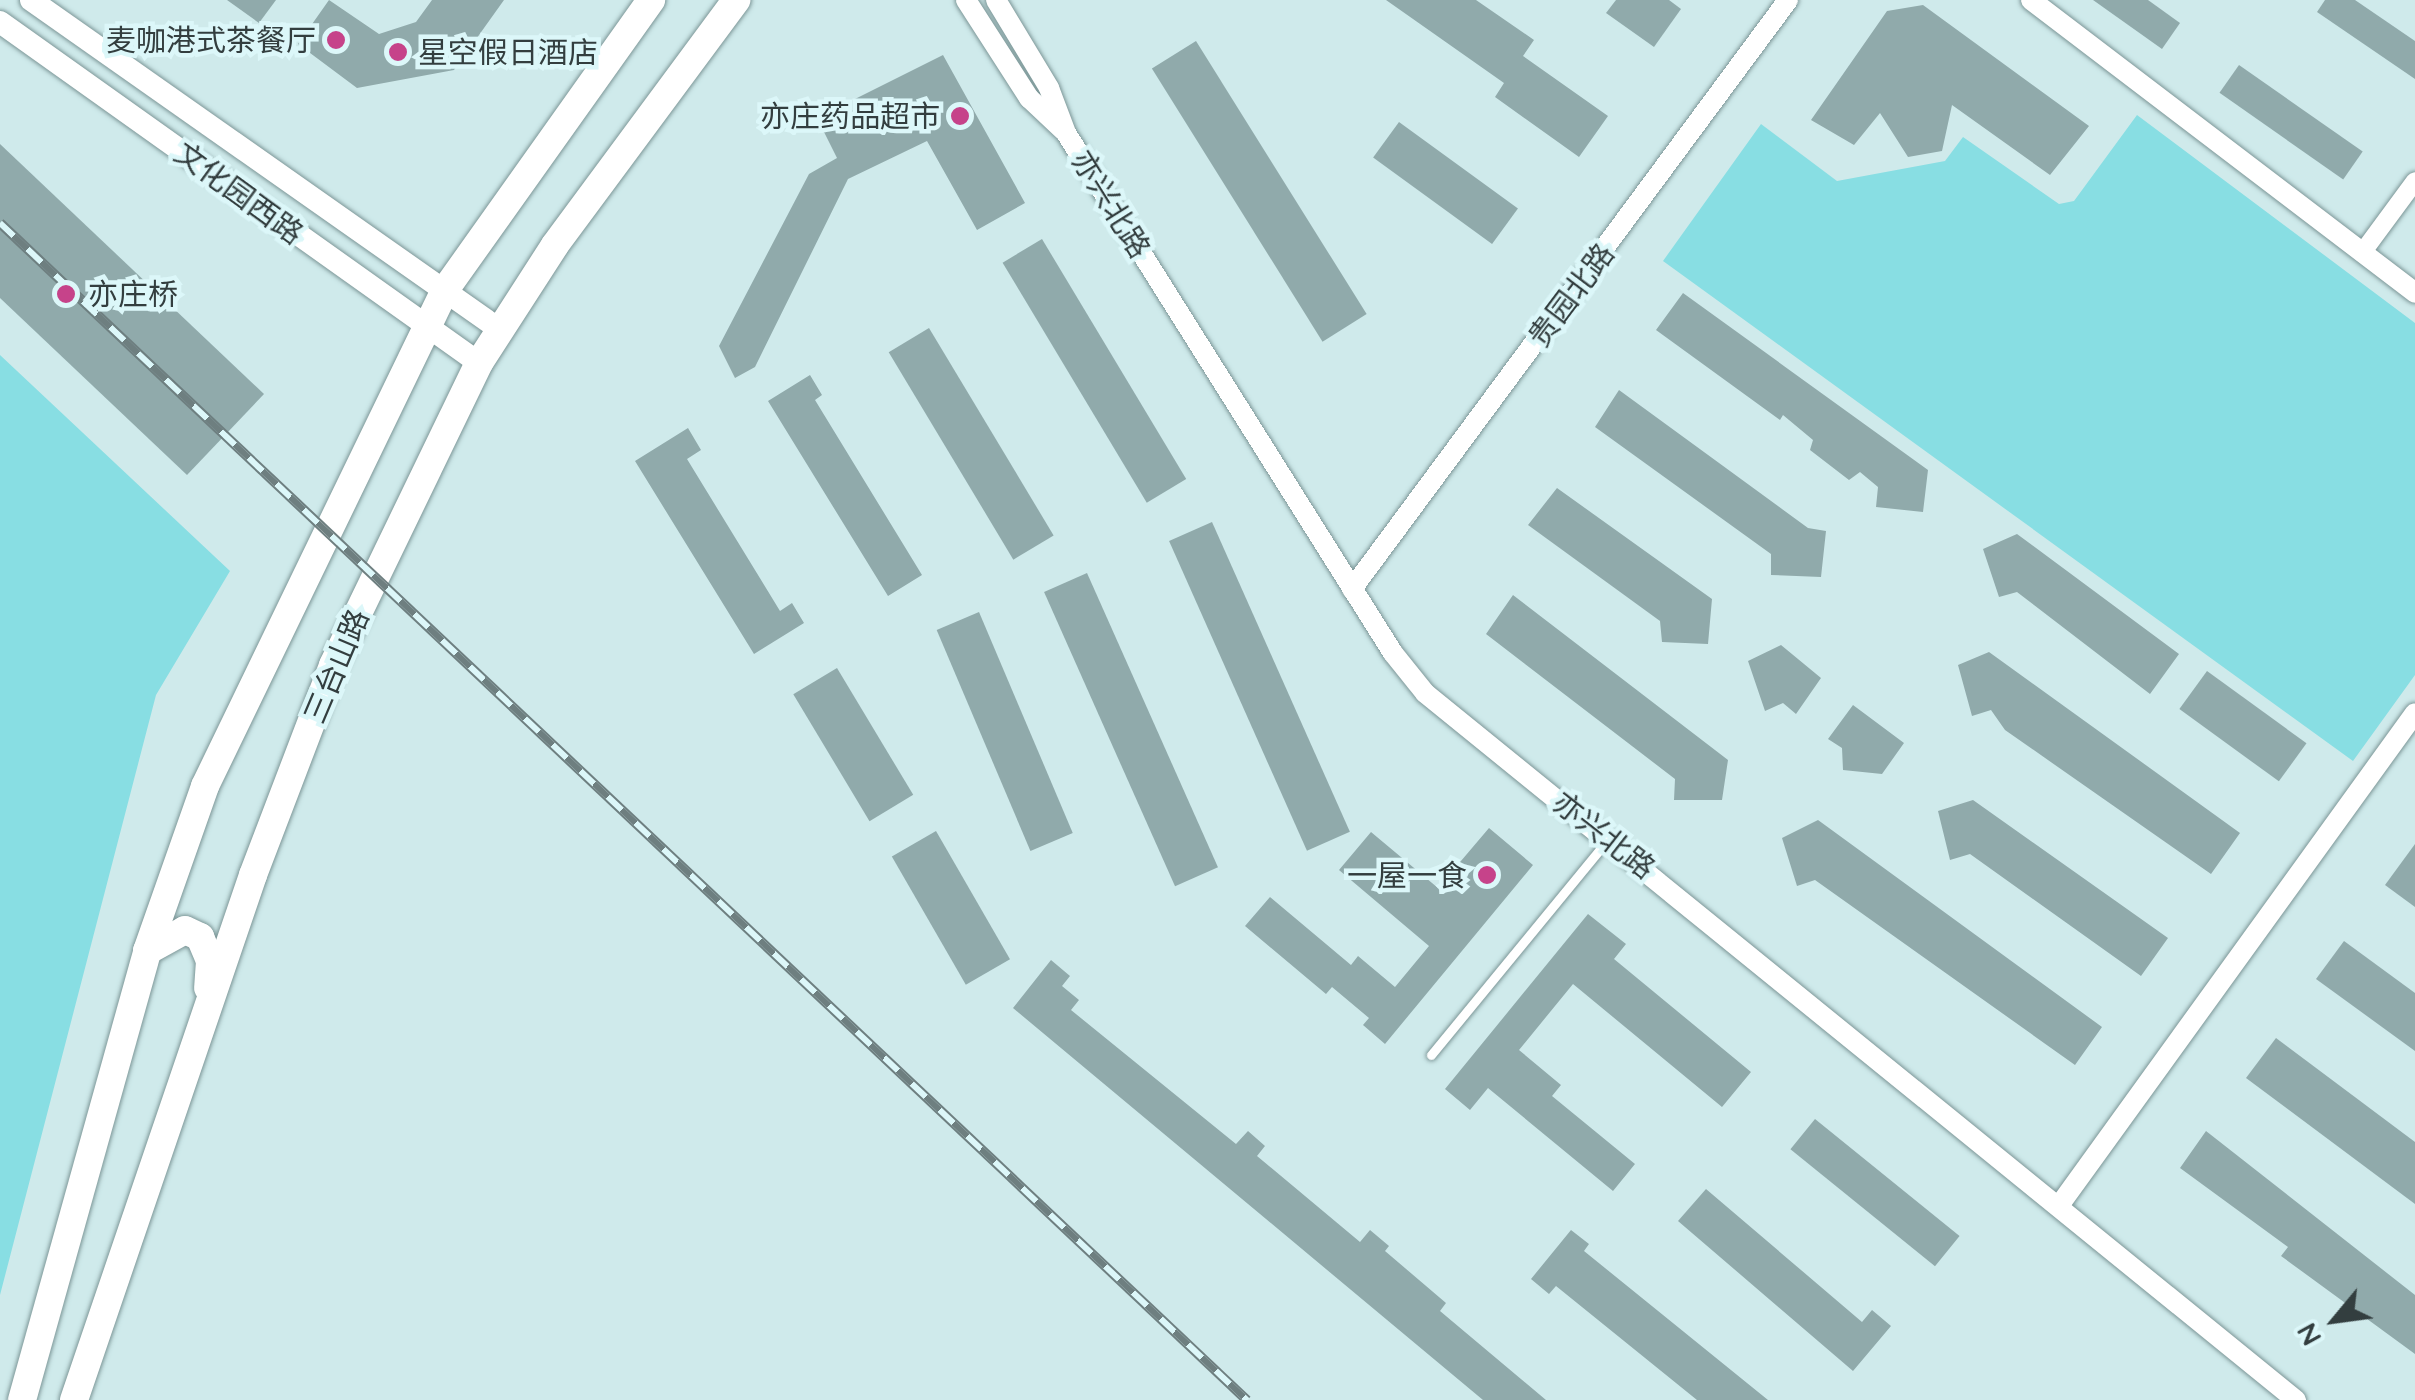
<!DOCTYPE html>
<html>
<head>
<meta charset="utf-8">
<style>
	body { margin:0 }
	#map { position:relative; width:2415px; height:1400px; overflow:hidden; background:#cfeaeb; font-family:Quicksand,"Noto Sans SC",sans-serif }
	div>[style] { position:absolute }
	.green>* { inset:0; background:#88dee3 }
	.building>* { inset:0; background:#90aaab; transform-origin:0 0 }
	.roads { filter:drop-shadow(0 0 2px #7c9697) drop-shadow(0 0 2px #7c9697) }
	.service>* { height:9px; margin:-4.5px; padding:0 4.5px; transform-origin:4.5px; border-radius:4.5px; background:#fff }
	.minor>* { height:18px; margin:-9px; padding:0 9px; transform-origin:9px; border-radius:9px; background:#fff }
	.tertiary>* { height:20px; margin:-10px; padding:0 10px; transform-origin:10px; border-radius:10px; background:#fff }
	.secondary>* { height:22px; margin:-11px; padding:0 11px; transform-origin:11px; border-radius:11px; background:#fff }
	.primary>* { height:28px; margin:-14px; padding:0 14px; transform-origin:14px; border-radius:14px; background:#fff }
	.rail>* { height:10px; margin-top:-5px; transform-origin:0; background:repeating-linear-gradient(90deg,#dcf7f9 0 19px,#6e7f80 0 38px); box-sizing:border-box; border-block:2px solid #6e7f80 }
	.dots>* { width:28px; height:28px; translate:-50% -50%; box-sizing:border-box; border:5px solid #dcf7f9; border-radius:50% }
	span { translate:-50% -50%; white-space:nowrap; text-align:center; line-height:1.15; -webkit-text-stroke:9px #dcf7f9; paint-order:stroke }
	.poi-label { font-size:30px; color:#333e3f }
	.right { translate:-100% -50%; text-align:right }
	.left { translate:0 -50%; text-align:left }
	.street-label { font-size:30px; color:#333e3f }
	.north { position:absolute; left:2285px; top:1270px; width:100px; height:100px; -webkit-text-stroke:8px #dcf7f9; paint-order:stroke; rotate:241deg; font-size:28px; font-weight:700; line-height:40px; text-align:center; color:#333e3f }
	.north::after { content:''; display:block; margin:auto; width:35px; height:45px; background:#333e3f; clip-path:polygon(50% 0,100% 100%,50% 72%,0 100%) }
</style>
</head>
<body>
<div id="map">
	<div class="green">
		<div style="clip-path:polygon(2137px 115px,2415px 323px,2415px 675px,2353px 761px,1663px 261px,1761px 124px,1837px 181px,1945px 161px,1963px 137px,2059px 204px,2074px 201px)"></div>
		<div style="clip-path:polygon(0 355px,230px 571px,156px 695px,0 1295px)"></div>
	</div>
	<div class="building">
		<div style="clip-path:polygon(227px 0,276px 0,259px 23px)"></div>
		<div style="clip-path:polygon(329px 0,379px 34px,416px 22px,432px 0,504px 0,454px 70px,357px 88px,298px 44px)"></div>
		<div style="clip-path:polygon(1386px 0,1476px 0,1534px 40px,1523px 56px,1608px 116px,1579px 157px,1495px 97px,1504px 83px)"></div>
		<div style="clip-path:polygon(1616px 0,1669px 0,1681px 9px,1654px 47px,1606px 13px)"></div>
		<div style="clip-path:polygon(2093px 0,2148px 0,2180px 23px,2162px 49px)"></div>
		<div style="clip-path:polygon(2325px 0,2355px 0,2415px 41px,2415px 79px,2317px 12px)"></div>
		<div style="clip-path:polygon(1923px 5px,2089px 126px,2050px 175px,1952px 105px,1942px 151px,1908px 157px,1880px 113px,1854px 145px,1811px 120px,1887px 11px)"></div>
		<div style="left:1196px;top:41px;width:322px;height:52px;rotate:58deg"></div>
		<div style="clip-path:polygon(943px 55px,1025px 203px,977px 230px,927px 141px,848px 179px,755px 367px,735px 378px,719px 346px,809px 174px,837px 158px,817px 118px)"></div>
		<div style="left:2239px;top:65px;width:151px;height:34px;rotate:35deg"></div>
		<div style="left:1399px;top:122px;width:147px;height:44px;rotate:36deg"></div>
		<div style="clip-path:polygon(0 144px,264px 394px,187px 475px,0 298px)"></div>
		<div style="left:1042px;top:239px;width:280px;height:46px;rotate:59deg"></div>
		<div style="clip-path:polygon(1683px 293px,1928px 470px,1923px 512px,1876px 507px,1878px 487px,1860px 472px,1849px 480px,1810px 450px,1813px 440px,1783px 415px,1780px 420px,1656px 330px)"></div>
		<div style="left:929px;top:328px;width:242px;height:47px;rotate:59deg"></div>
		<div style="clip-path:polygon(810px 375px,822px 395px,815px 400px,922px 575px,888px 596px,768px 401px)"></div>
		<div style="clip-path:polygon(1619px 390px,1808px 528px,1826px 531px,1821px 577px,1771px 575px,1771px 554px,1595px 427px)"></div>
		<div style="clip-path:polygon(688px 428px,701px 450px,687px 459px,780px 611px,792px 603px,804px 623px,754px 654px,635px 461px)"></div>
		<div style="clip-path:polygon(1557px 488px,1712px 599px,1708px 644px,1662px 642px,1660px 621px,1528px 525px)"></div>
		<div style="left:1212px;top:522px;width:339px;height:47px;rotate:66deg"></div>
		<div style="clip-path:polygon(2017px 534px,2179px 654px,2150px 694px,2017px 592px,1999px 597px,1983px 549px)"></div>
		<div style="left:1087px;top:573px;width:322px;height:47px;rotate:66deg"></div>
		<div style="clip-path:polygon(1513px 595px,1728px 760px,1722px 800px,1674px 800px,1675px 779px,1486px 634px)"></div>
		<div style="left:979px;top:612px;width:240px;height:46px;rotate:67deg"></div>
		<div style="clip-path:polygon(1781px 645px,1821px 678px,1796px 714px,1783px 703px,1765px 711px,1748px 661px)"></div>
		<div style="clip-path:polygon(1989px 652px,2240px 833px,2211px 874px,2005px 730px,1991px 710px,1972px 716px,1958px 665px)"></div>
		<div style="left:837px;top:668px;width:148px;height:51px;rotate:59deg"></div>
		<div style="left:2207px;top:671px;width:123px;height:47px;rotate:36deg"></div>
		<div style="clip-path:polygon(1853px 705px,1904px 743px,1882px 774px,1843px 770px,1842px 748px,1828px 739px)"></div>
		<div style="clip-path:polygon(1973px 800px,2168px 938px,2141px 976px,1970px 854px,1950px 860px,1938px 811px)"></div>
		<div style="clip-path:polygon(1818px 820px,2102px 1027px,2075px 1065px,1815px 880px,1797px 886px,1782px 838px)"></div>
		<div style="clip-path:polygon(1489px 828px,1533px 865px,1385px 1044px,1363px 1025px,1369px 1018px,1332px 987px,1326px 994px,1245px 926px,1270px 897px,1351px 965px,1358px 956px,1395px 987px,1429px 946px,1339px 870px,1371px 832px,1438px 888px)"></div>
		<div style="left:936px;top:831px;width:148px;height:51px;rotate:60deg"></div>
		<div style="clip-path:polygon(2415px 844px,2415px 907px,2385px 885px)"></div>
		<div style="clip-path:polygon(1588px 914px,1626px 944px,1614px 959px,1751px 1072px,1722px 1107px,1573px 984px,1519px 1050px,1561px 1085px,1552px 1096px,1635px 1164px,1613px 1191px,1488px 1088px,1470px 1110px,1445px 1089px)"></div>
		<div style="clip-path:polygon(2344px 941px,2415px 993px,2415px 1051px,2316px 979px)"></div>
		<div style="clip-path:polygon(1051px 960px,1070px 976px,1062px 986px,1079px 1000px,1071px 1010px,1236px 1144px,1248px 1131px,1265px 1146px,1257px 1156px,1360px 1242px,1370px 1230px,1389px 1246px,1385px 1251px,1446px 1303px,1440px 1311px,1546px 1400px,1483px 1400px,1013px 1008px)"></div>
		<div style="clip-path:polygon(2276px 1038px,2415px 1142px,2415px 1204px,2246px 1078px)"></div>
		<div style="left:1815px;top:1119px;width:186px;height:39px;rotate:39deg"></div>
		<div style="clip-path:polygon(2206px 1131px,2415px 1295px,2415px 1354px,2281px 1256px,2288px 1247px,2180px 1168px)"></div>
		<div style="clip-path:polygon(1706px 1189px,1862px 1322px,1872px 1310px,1891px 1326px,1853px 1371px,1678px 1221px)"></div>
		<div style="clip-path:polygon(1571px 1230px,1589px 1244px,1584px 1251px,1768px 1400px,1697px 1400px,1556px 1286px,1549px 1294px,1531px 1279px)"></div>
	</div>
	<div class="roads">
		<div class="service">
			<div style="left:1431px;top:1055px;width:277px;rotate:-50.6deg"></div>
		</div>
		<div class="minor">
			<div style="left:2362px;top:253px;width:89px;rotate:-53.6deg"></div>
		</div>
		<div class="tertiary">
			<div style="left:966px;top:0;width:117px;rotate:57.3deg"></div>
			<div style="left:1029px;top:98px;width:47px;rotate:43.3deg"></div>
			<div style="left:996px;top:0;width:103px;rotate:58.9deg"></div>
			<div style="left:1049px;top:88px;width:48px;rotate:69.3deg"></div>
			<div style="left:1066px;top:133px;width:614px;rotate:57.84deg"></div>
			<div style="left:1393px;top:653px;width:51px;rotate:51.3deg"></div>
			<div style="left:1425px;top:693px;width:1122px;rotate:39.07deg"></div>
			<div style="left:2031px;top:0;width:483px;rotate:37.3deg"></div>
			<div style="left:1352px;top:589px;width:733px;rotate:-53.49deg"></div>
			<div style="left:2061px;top:1203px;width:604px;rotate:-54.15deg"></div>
		</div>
		<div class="secondary">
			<div style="left:31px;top:0;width:572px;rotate:35.11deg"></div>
			<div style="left:0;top:22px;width:588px;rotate:35.45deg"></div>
		</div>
		<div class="primary">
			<div style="left:147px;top:951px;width:43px;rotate:-28.9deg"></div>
			<div style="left:185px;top:930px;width:17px;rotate:25deg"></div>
			<div style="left:200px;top:937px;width:26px;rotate:67deg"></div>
			<div style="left:210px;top:961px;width:27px;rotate:94deg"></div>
			<div style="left:22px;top:1400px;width:466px;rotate:-74.4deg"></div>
			<div style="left:147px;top:951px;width:175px;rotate:-70.6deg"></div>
			<div style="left:205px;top:786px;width:551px;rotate:-64.18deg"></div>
			<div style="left:445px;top:290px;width:356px;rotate:-54.6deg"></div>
			<div style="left:74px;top:1400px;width:555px;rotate:-71.17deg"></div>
			<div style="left:253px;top:875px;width:225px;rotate:-69.1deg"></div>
			<div style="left:333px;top:665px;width:335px;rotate:-64.2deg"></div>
			<div style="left:479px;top:363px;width:140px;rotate:-57.2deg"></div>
			<div style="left:555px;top:245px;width:305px;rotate:-53.5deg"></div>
		</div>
	</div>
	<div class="rail">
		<div style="left:0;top:223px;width:1715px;rotate:43.35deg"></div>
	</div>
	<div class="dots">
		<div style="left:336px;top:40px;background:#c6438a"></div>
		<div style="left:398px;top:52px;background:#c6438a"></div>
		<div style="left:960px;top:116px;background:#c6438a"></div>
		<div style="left:66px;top:294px;background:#c6438a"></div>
		<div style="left:1487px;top:875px;background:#c6438a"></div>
	</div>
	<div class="poi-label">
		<span class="right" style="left:316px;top:40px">麦咖港式茶餐厅</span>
		<span class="left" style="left:418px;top:52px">星空假日酒店</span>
		<span class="right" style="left:940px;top:116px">亦庄药品超市</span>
		<span class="left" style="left:88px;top:294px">亦庄桥</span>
		<span class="right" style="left:1467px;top:875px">一屋一食</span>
	</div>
	<div class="street-label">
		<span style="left:239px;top:193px;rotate:36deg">文化园西路</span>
		<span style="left:1111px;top:204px;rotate:58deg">亦兴北路</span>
		<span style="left:1571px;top:295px;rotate:-53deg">贵园北路</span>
		<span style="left:336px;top:666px;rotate:-67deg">三台山路</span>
		<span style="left:1604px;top:835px;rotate:38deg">亦兴北路</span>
	</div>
	<div class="north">N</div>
</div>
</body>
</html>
